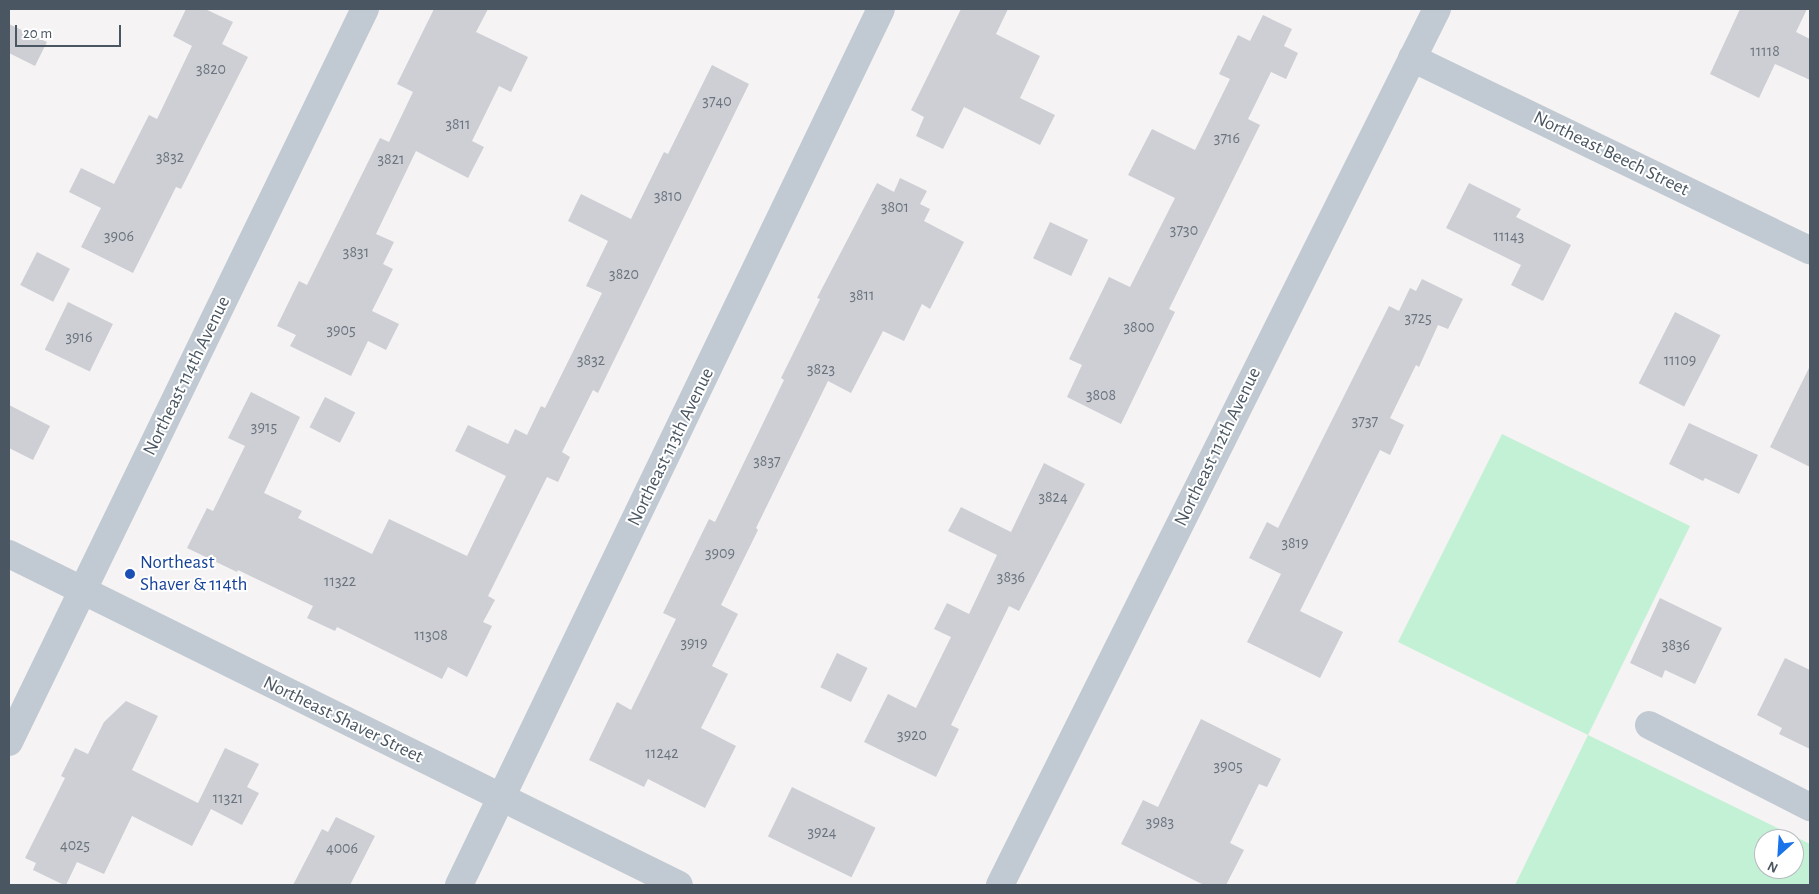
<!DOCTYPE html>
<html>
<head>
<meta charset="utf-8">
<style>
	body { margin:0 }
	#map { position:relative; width:1819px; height:894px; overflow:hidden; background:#f5f3f3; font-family:"Alegreya Sans",sans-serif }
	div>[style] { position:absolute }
	.green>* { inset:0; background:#c3f1d5 }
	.building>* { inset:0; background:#cdcfd5; transform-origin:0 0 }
	.minor>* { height:28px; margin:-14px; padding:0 14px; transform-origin:14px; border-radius:14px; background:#c1cad2 }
	.tertiary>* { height:28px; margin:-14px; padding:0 14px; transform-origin:14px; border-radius:14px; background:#c1cad2 }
	.dots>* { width:14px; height:14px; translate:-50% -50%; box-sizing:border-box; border:2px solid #fff; border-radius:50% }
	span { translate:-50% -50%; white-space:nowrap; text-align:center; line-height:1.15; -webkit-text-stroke:4px #fff; paint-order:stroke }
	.number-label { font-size:16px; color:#6b747e }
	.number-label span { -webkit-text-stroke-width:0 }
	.street-label { font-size:19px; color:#4a5661 }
	.transit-label { font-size:19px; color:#164399 }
	.left { translate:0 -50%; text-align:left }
	.frame { position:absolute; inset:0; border:10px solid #4a5661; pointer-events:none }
	.north { position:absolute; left:1754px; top:829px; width:50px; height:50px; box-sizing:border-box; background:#fff; border:1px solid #b7bbc0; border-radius:50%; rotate:206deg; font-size:14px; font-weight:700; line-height:20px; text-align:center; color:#4a5661 }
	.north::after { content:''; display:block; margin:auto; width:18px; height:22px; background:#1a73e8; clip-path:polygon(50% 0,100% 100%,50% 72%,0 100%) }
	.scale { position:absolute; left:15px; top:25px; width:106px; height:22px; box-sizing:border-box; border:2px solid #4a5661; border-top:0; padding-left:6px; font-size:15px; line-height:18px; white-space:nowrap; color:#4a5661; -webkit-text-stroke:4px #fff; paint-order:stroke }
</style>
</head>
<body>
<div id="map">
	<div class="green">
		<div style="clip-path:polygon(evenodd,1502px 434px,1690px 526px,1588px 735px,1810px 844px,1810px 885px,1515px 885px,1588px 735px,1398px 642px,1502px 434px,1764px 839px,1794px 839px,1794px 869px,1764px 869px,1764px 839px)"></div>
	</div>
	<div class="building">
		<div style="clip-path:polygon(186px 9px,205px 9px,233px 22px,222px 44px,248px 57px,181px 189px,176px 187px,133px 273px,81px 247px,101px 208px,69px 192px,81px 168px,114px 184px,149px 115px,157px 119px,192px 46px,173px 36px)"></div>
		<div style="clip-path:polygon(434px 9px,488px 9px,476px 32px,528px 57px,511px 92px,499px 86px,472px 141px,484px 147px,468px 178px,416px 151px,376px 234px,394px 242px,383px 264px,393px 269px,372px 311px,399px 324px,386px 350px,368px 341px,351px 376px,290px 346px,296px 335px,277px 326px,299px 281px,307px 285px,380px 138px,389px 142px,413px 92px,397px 84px)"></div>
		<div style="clip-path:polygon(961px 9px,1008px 9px,996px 34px,1040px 56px,1020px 98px,1055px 115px,1040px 145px,964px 107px,943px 149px,916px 136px,924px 117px,911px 110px)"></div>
		<div style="clip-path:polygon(1740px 9px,1807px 9px,1796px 32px,1810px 39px,1810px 80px,1775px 64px,1759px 98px,1710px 74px)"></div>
		<div style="clip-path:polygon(1263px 15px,1292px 29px,1284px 46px,1298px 53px,1286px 79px,1271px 72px,1248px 119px,1260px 125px,1169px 309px,1175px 312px,1121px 424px,1067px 397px,1082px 365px,1069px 359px,1109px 277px,1130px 287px,1175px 198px,1128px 175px,1152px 129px,1195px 150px,1230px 79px,1219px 74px,1238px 35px,1250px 41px)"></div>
		<div style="clip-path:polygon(9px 24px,47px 42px,35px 66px,9px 53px)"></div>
		<div style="clip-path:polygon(712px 65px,749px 84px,598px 393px,593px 390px,562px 452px,570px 457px,558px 482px,547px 477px,488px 596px,495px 600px,483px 622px,492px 626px,467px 677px,448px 667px,442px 679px,337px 627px,335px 631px,307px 618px,313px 606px,238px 570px,237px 572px,187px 548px,207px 508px,213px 511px,245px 446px,228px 438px,251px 392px,300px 417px,264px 493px,302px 511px,298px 518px,372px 554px,389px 519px,467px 556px,506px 476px,455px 451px,468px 425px,508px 444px,515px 429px,527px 435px,541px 406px,545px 408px,602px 293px,586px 286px,608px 241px,568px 221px,581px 194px,631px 219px,664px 152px,668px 154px)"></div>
		<div style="clip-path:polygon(900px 178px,927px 191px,920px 204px,930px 209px,924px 221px,964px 242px,930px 309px,922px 304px,904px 341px,883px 331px,851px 393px,828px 381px,756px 528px,758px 530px,721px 605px,738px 614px,712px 666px,728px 674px,701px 728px,736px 746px,705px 808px,648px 779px,644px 787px,589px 760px,617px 702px,631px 710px,676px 619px,663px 613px,709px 519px,715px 522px,784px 380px,781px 378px,820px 299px,817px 298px,877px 183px,894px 192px)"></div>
		<div style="clip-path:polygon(1469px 183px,1521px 209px,1516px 217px,1571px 245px,1543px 301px,1511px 285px,1521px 265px,1446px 228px)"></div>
		<div style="left:1050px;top:222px;width:42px;height:40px;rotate:25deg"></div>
		<div style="left:37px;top:252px;width:37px;height:37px;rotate:27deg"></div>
		<div style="clip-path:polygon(1422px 279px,1463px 299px,1448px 329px,1438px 325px,1419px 367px,1416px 365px,1390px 418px,1404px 425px,1390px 455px,1380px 450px,1300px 611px,1343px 632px,1320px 678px,1247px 642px,1281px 574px,1249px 558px,1267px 522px,1278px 528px,1389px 306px,1399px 311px,1410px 288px,1416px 291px)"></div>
		<div style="left:68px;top:302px;width:50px;height:53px;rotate:26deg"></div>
		<div style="left:1675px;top:312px;width:51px;height:80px;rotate:27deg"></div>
		<div style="clip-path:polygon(1810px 366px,1810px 467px,1770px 447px)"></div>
		<div style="left:325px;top:397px;width:34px;height:34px;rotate:27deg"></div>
		<div style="clip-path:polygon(9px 405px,50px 426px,33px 460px,9px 448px)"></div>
		<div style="clip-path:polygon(1689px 423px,1758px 455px,1739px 494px,1705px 478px,1703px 481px,1669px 464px)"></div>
		<div style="clip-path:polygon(1044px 463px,1085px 484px,1019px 611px,1009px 606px,951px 725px,959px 729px,936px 777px,864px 742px,888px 694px,916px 708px,951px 637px,934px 629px,947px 603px,969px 614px,997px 555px,948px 531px,961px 507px,1011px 532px)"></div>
		<div style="clip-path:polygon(1660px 598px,1722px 628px,1695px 684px,1665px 670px,1662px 678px,1630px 663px)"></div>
		<div style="left:837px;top:653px;width:34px;height:38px;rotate:26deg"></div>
		<div style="clip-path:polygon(1785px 658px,1810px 670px,1810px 749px,1779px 734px,1782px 728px,1757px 715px)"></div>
		<div style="clip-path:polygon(126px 701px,158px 716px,132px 770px,198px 803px,225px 748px,259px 764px,247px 787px,259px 793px,242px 825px,211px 809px,192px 846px,132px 816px,104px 874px,77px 862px,66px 885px,64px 885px,33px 870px,36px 863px,25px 858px,65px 778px,61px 776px,75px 748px,88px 754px,104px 722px)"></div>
		<div style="clip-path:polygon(1201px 719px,1281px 759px,1267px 787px,1259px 784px,1230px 843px,1244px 850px,1226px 885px,1204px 885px,1121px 844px,1143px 800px,1158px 807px)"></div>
		<div style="left:792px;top:787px;width:93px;height:55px;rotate:26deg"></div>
		<div style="clip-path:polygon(336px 817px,375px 836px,350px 885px,293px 885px,322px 829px,328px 832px)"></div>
	</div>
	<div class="minor">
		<div style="left:1412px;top:58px;width:442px;rotate:25.8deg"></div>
		<div style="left:9px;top:554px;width:747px;rotate:26.29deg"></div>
		<div style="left:1649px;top:725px;width:181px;rotate:27deg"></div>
		<div style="left:9px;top:742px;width:815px;rotate:-64.1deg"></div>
		<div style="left:459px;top:885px;width:972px;rotate:-64.28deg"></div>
	</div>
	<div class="tertiary">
		<div style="left:1000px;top:885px;width:979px;rotate:-63.49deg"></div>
	</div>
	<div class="dots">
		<div style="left:130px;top:574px;background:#1a4fb4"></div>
	</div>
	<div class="number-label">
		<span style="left:1765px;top:51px">11118</span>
		<span style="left:211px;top:69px">3820</span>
		<span style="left:717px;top:101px">3740</span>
		<span style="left:458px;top:124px">3811</span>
		<span style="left:1227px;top:138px">3716</span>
		<span style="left:170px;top:157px">3832</span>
		<span style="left:391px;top:159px">3821</span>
		<span style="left:668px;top:196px">3810</span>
		<span style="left:895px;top:207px">3801</span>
		<span style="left:1184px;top:230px">3730</span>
		<span style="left:119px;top:236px">3906</span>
		<span style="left:1509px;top:236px">11143</span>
		<span style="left:356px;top:252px">3831</span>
		<span style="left:624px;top:274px">3820</span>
		<span style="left:862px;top:295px">3811</span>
		<span style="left:1418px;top:318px">3725</span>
		<span style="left:1139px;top:327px">3800</span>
		<span style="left:341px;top:330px">3905</span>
		<span style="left:79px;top:337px">3916</span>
		<span style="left:591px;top:360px">3832</span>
		<span style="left:1680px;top:360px">11109</span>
		<span style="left:821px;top:369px">3823</span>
		<span style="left:1101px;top:395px">3808</span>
		<span style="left:1365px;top:421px">3737</span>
		<span style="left:264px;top:427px">3915</span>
		<span style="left:767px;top:461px">3837</span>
		<span style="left:1053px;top:497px">3824</span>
		<span style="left:1295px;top:543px">3819</span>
		<span style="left:720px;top:553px">3909</span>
		<span style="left:1011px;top:577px">3836</span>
		<span style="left:340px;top:581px">11322</span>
		<span style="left:431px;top:635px">11308</span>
		<span style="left:694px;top:643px">3919</span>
		<span style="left:1676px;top:645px">3836</span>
		<span style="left:912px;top:735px">3920</span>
		<span style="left:662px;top:753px">11242</span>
		<span style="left:1228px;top:766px">3905</span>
		<span style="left:228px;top:798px">11321</span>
		<span style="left:1160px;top:822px">3983</span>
		<span style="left:822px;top:832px">3924</span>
		<span style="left:75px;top:845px">4025</span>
		<span style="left:342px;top:848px">4006</span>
	</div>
	<div class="street-label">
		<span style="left:1611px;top:154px;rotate:26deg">Northeast Beech Street</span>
		<span style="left:187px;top:376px;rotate:-64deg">Northeast 114th Avenue</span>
		<span style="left:671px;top:447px;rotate:-64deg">Northeast 113th Avenue</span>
		<span style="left:1218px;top:447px;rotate:-64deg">Northeast 112th Avenue</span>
		<span style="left:343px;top:720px;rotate:26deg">Northeast Shaver Street</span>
	</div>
	<div class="transit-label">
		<span class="left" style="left:140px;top:574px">Northeast<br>Shaver &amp; 114th</span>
	</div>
	<div class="frame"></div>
	<div class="north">N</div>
	<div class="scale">20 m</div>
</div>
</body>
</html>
